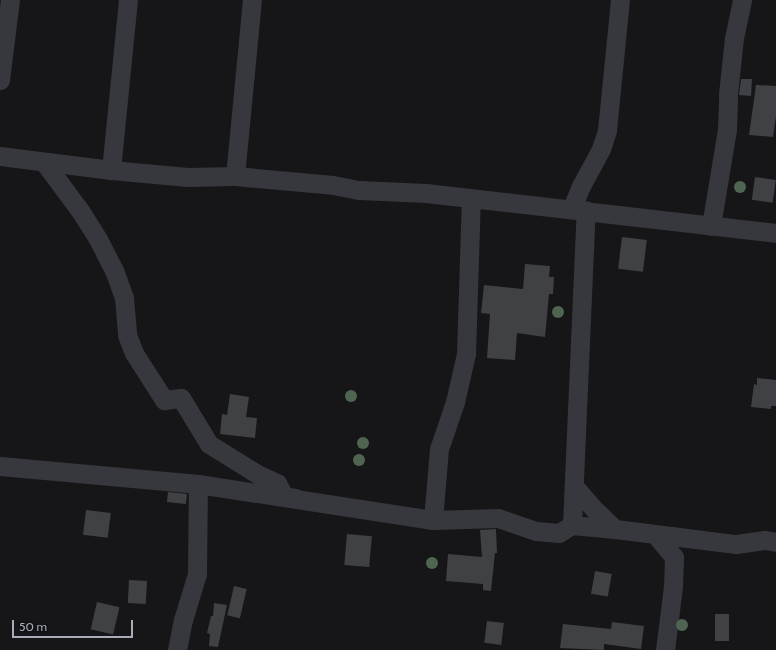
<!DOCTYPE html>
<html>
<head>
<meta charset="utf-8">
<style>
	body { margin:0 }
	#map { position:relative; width:776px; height:650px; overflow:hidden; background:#161618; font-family:Cabin,sans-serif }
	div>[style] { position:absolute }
	.building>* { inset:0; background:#404145; transform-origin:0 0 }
	.minor>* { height:19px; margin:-9.5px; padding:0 9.5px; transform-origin:9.5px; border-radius:9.5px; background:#37383d }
	.trees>* { width:12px; height:12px; margin:-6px; border-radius:50%; background:#506452 }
	span { translate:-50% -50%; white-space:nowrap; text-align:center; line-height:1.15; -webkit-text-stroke:3px #111113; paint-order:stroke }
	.scale { position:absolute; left:12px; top:620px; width:121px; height:18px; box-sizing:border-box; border:2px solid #a8adb8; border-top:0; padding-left:5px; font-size:12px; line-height:14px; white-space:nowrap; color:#a8adb8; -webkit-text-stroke:3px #111113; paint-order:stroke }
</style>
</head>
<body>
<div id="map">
	<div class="building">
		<div style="clip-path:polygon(741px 79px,752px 79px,751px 96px,739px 95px)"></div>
		<div style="clip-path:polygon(756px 85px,776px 86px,776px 116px,773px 137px,749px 135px)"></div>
		<div style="left:755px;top:177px;width:21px;height:23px;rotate:8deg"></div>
		<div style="left:622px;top:237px;width:25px;height:32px;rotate:7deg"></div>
		<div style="clip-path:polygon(525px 264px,550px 266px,549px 277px,554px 277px,553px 294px,549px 294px,545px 337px,517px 333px,515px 360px,487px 358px,490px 314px,481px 313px,484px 285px,523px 289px)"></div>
		<div style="clip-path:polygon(757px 378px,776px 380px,776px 406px,771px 406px,771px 409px,751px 407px,754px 384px,757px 385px)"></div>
		<div style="clip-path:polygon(230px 394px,249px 397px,246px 417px,257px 418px,255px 438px,220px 434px,222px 414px,227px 415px)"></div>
		<div style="left:168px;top:492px;width:19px;height:10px;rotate:6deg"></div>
		<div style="left:86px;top:510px;width:25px;height:25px;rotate:7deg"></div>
		<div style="clip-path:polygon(496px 529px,497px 553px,495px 553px,491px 591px,483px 590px,483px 584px,446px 581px,448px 554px,482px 557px,480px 530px)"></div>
		<div style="left:347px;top:534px;width:25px;height:31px;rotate:5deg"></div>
		<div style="left:595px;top:571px;width:17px;height:23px;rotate:10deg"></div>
		<div style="left:129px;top:580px;width:18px;height:23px;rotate:3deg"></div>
		<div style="left:234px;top:586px;width:13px;height:30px;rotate:13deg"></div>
		<div style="left:97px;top:602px;width:23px;height:28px;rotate:13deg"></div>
		<div style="clip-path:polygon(214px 603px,227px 605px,218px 647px,209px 646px,210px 634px,207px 633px,211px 616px,213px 616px)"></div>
		<div style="left:715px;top:614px;width:14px;height:27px"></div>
		<div style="left:487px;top:621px;width:17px;height:22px;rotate:7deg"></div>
		<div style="clip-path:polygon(612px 622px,644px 626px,641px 649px,604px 644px,604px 650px,560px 648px,563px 624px,611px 629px)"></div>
	</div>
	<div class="minor">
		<div style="left:0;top:80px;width:81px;rotate:-82.9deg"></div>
		<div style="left:0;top:156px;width:112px;rotate:7.2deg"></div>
		<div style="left:111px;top:170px;width:77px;rotate:5.2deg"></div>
		<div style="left:188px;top:177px;width:47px;rotate:-1.2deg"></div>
		<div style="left:235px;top:176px;width:98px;rotate:5.2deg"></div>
		<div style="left:333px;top:185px;width:26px;rotate:11deg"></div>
		<div style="left:359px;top:190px;width:67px;rotate:2.6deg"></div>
		<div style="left:426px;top:193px;width:352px;rotate:6.5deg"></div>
		<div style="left:44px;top:162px;width:62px;rotate:53.5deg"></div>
		<div style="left:81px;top:212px;width:34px;rotate:58deg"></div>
		<div style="left:99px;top:241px;width:33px;rotate:63deg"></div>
		<div style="left:114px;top:270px;width:30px;rotate:70deg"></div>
		<div style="left:124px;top:298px;width:37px;rotate:85deg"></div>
		<div style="left:127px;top:335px;width:19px;rotate:69deg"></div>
		<div style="left:134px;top:353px;width:56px;rotate:57.4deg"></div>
		<div style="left:164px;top:400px;width:17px;rotate:-7deg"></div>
		<div style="left:181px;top:398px;width:54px;rotate:58.7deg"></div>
		<div style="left:209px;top:444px;width:59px;rotate:31.8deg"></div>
		<div style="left:259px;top:475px;width:20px;rotate:24deg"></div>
		<div style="left:277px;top:483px;width:15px;rotate:62deg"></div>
		<div style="left:284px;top:496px;width:11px;rotate:10deg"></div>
		<div style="left:111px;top:170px;width:171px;rotate:-84.3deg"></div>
		<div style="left:235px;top:176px;width:177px;rotate:-84.5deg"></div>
		<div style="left:572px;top:208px;width:24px;rotate:-68deg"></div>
		<div style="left:581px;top:186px;width:42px;rotate:-61.6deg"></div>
		<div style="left:601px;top:149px;width:20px;rotate:-72deg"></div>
		<div style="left:607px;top:130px;width:131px;rotate:-84.3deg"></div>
		<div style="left:711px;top:226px;width:98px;rotate:-80.6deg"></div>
		<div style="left:727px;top:129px;width:35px;rotate:-88deg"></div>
		<div style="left:728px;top:94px;width:56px;rotate:-83.9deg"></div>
		<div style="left:734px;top:38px;width:39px;rotate:-78deg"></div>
		<div style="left:0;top:466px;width:199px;rotate:5.2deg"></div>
		<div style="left:198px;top:484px;width:238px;rotate:8.7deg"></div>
		<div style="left:433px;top:520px;width:65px;rotate:-1.8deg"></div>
		<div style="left:498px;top:518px;width:40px;rotate:18.9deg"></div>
		<div style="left:536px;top:531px;width:23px;rotate:5deg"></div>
		<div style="left:559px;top:533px;width:15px;rotate:-32deg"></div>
		<div style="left:572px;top:525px;width:43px;rotate:5.3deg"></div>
		<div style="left:615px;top:529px;width:122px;rotate:7.1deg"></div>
		<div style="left:736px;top:544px;width:29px;rotate:-8deg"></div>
		<div style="left:765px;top:540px;width:11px;rotate:10deg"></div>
		<div style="left:574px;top:486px;width:29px;rotate:49deg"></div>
		<div style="left:593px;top:508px;width:30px;rotate:44deg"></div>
		<div style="left:433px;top:520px;width:71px;rotate:-85.2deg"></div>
		<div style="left:439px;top:449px;width:50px;rotate:-71.2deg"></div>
		<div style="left:455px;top:402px;width:49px;rotate:-77.1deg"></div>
		<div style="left:466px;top:354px;width:155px;rotate:-88.2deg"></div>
		<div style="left:572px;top:525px;width:315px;rotate:-87.5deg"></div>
		<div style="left:177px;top:650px;width:31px;rotate:-79deg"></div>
		<div style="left:183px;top:620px;width:48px;rotate:-73.1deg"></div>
		<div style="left:197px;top:574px;width:90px;rotate:-89.4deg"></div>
		<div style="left:665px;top:650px;width:64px;rotate:-82.8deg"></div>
		<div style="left:673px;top:587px;width:30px;rotate:-88deg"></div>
		<div style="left:674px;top:557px;width:23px;rotate:-130deg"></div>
		<div style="left:659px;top:539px;width:14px;rotate:-12deg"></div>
	</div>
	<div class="trees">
		<div style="left:740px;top:187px"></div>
		<div style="left:558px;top:312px"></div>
		<div style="left:351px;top:396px"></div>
		<div style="left:363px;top:443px"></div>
		<div style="left:359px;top:460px"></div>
		<div style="left:432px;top:563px"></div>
		<div style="left:682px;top:625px"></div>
	</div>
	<div class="scale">50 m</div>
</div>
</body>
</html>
